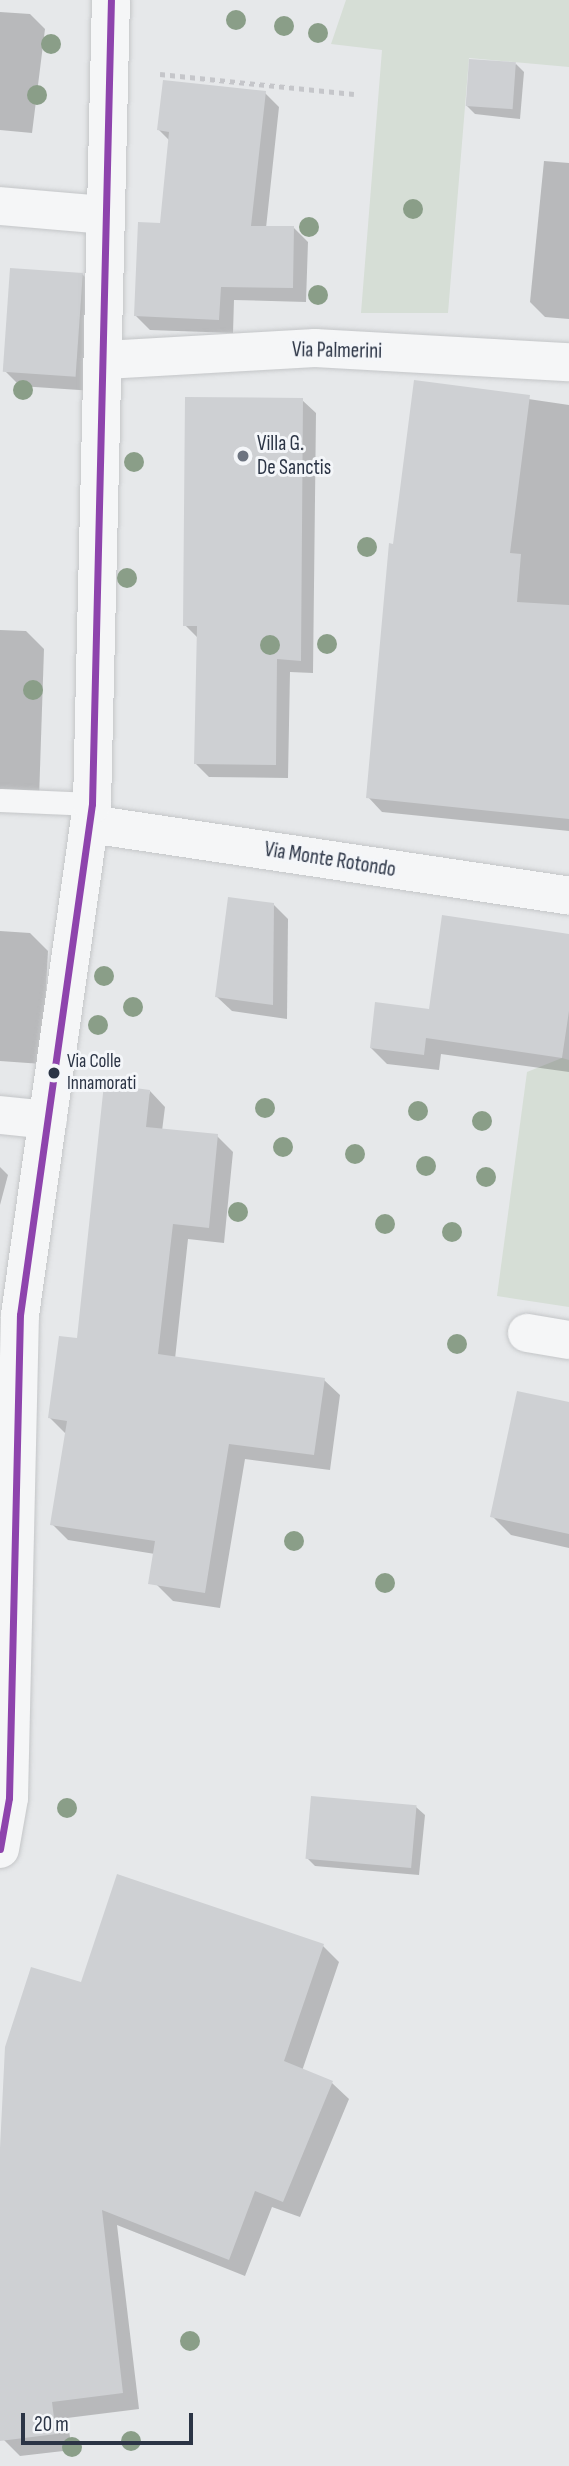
<!DOCTYPE html>
<html>
<head>
<meta charset="utf-8">
<style>
	body { margin:0 }
	#map { position:relative; width:569px; height:2466px; overflow:hidden; background:#e6e8ea; font-family:"Sofia Sans Condensed",sans-serif }
	div>[style] { position:absolute }
	.green>* { inset:0; background:#d6ded6 }
	.shadow>* { inset:0; background:#0003 }
	.building>* { inset:0; background:#ced0d3; transform-origin:0 0 }
	.path>* { height:4.5px; margin-top:-2.25px; transform-origin:0; background:repeating-linear-gradient(90deg,#c5c6ca 0 5px,transparent 0 10px) }
	.roads { filter:drop-shadow(0 0 2px #c4c6c8) drop-shadow(0 0 2px #c4c6c8) }
	.lane>* { height:23px; margin:-11.5px; padding:0 11.5px; transform-origin:11.5px; border-radius:11.5px; background:#f5f6f7 }
	.street>* { height:38px; margin:-19px; padding:0 19px; transform-origin:19px; border-radius:19px; background:#f5f6f7 }
	.bus-1>* { height:7px; margin:-3.5px; padding:0 3.5px; transform-origin:3.5px; border-radius:3.5px; background:#8e44ad }
	.trees>* { width:20px; height:20px; margin:-10px; border-radius:50%; background:#8a9e88 }
	.dots>* { width:19px; height:19px; translate:-50% -50%; box-sizing:border-box; border:4px solid #f4f6f9; border-radius:50% }
	span { translate:-50% -50%; white-space:nowrap; text-align:center; line-height:1.15; -webkit-text-stroke:6px #f4f6f9; paint-order:stroke }
	.bus-label { font-size:19px; color:#2b3445 }
	.left { translate:0 -50%; text-align:left }
	.street-label { font-size:21px; color:#2b3445 }
	.poi-label { font-size:21px; color:#2b3445 }
	.scale { position:absolute; left:21px; top:2413px; width:172px; height:32px; box-sizing:border-box; border:4px solid #2b3445; border-top:0; padding-left:9px; font-size:21px; line-height:24px; white-space:nowrap; color:#2b3445; -webkit-text-stroke:5px #f4f6f9; paint-order:stroke }
</style>
</head>
<body>
<div id="map">
	<div class="green">
		<div style="clip-path:polygon(346px 0,569px 0,569px 67px,469px 58px,448px 313px,361px 313px,382px 50px,331px 44px)"></div>
		<div style="clip-path:polygon(562px 1058px,569px 1060px,569px 1307px,497px 1296px,527px 1072px)"></div>
	</div>
	<div class="shadow">
		<div style="clip-path:polygon(0 12px,30px 14px,45px 29px,32px 133px,0 130px)"></div>
		<div style="clip-path:polygon(516px 64px,524px 72px,520px 119px,475px 114px,467px 106px)"></div>
		<div style="clip-path:polygon(265px 93px,279px 107px,266px 228px,294px 228px,308px 242px,306px 302px,234px 300px,233px 333px,150px 330px,136px 316px,162px 224px,170px 141px,159px 130px)"></div>
		<div style="clip-path:polygon(544px 161px,569px 163px,569px 319px,545px 317px,530px 302px)"></div>
		<div style="clip-path:polygon(82px 274px,97px 289px,94px 391px,20px 386px,5px 371px)"></div>
		<div style="clip-path:polygon(415px 382px,569px 405px,569px 831px,382px 812px,368px 797px)"></div>
		<div style="clip-path:polygon(302px 400px,316px 413px,313px 673px,290px 672px,288px 778px,209px 777px,196px 764px,198px 638px,185px 625px)"></div>
		<div style="clip-path:polygon(0 630px,26px 631px,44px 649px,39px 799px,0 797px)"></div>
		<div style="clip-path:polygon(273px 904px,288px 919px,287px 1019px,232px 1011px,217px 997px)"></div>
		<div style="clip-path:polygon(0 931px,30px 933px,48px 951px,42px 1064px,0 1061px)"></div>
		<div style="clip-path:polygon(569px 935px,569px 1072px,441px 1054px,439px 1070px,387px 1064px,371px 1048px)"></div>
		<div style="clip-path:polygon(150px 1091px,165px 1107px,162px 1131px,217px 1136px,233px 1152px,224px 1243px,188px 1239px,175px 1359px,324px 1380px,340px 1395px,330px 1470px,245px 1459px,220px 1608px,173px 1601px,157px 1585px,155px 1554px,68px 1540px,52px 1524px,66px 1434px,50px 1418px,78px 1340px)"></div>
		<div style="clip-path:polygon(0 1167px,8px 1175px,0 1205px)"></div>
		<div style="clip-path:polygon(569px 1404px,569px 1548px,511px 1535px,492px 1516px)"></div>
		<div style="clip-path:polygon(416px 1807px,425px 1815px,419px 1875px,315px 1866px,307px 1858px)"></div>
		<div style="clip-path:polygon(323px 1946px,339px 1962px,302px 2071px,332px 2083px,349px 2099px,300px 2217px,272px 2207px,245px 2276px,117px 2225px,139px 2409px,67px 2418px,72px 2450px,20px 2456px,4px 2440px,0 2406px,0 2183px,82px 1985px)"></div>
	</div>
	<div class="building">
		<div style="left:469px;top:59px;width:47px;height:47px;rotate:4deg"></div>
		<div style="clip-path:polygon(163px 80px,266px 91px,251px 226px,294px 226px,293px 288px,221px 287px,219px 320px,134px 316px,138px 222px,160px 223px,169px 132px,157px 130px)"></div>
		<div style="left:10px;top:268px;width:73px;height:104px;rotate:4deg"></div>
		<div style="clip-path:polygon(414px 380px,530px 395px,510px 553px,521px 554px,517px 602px,569px 605px,569px 819px,366px 798px,389px 543px,393px 544px)"></div>
		<div style="clip-path:polygon(185px 397px,303px 398px,301px 661px,277px 659px,276px 765px,194px 764px,197px 626px,183px 626px)"></div>
		<div style="clip-path:polygon(228px 897px,274px 903px,273px 1005px,215px 997px)"></div>
		<div style="clip-path:polygon(442px 915px,569px 934px,569px 1011px,562px 1058px,426px 1038px,424px 1055px,370px 1048px,375px 1002px,429px 1009px)"></div>
		<div style="clip-path:polygon(104px 1084px,150px 1090px,146px 1127px,218px 1134px,209px 1228px,173px 1224px,158px 1354px,325px 1378px,314px 1455px,229px 1444px,205px 1593px,148px 1584px,155px 1541px,50px 1525px,67px 1421px,48px 1418px,59px 1336px,77px 1338px)"></div>
		<div style="clip-path:polygon(517px 1391px,569px 1402px,569px 1534px,490px 1517px)"></div>
		<div style="left:311px;top:1796px;width:106px;height:63px;rotate:5deg"></div>
		<div style="clip-path:polygon(117px 1874px,324px 1944px,284px 2061px,333px 2081px,283px 2202px,255px 2191px,229px 2260px,102px 2210px,123px 2393px,52px 2402px,56px 2434px,0 2441px,0 2148px,5px 2047px,31px 1967px,81px 1982px)"></div>
	</div>
	<div class="path">
		<div style="left:160px;top:74px;width:195px;rotate:5.9deg"></div>
	</div>
	<div class="roads">
		<div class="lane">
			<div style="left:0;top:800px;width:92px;rotate:2.5deg"></div>
		</div>
		<div class="street">
			<div style="left:0;top:206px;width:105px;rotate:4.9deg"></div>
			<div style="left:105px;top:360px;width:210px;rotate:-3.3deg"></div>
			<div style="left:315px;top:348px;width:254px;rotate:3.2deg"></div>
			<div style="left:90px;top:824px;width:484px;rotate:8.5deg"></div>
			<div style="left:0;top:1115px;width:48px;rotate:5.9deg"></div>
			<div style="left:527px;top:1333px;width:43px;rotate:9.5deg"></div>
			<div style="left:0;top:1849px;width:52px;rotate:-80deg"></div>
			<div style="left:9px;top:1798px;width:483px;rotate:-88.7deg"></div>
			<div style="left:20px;top:1315px;width:516px;rotate:-81.98deg"></div>
			<div style="left:92px;top:804px;width:804px;rotate:-88.65deg"></div>
		</div>
	</div>
	<div class="bus-1">
		<div style="left:0;top:1849px;width:52px;rotate:-80deg"></div>
		<div style="left:9px;top:1798px;width:483px;rotate:-88.7deg"></div>
		<div style="left:20px;top:1315px;width:516px;rotate:-81.98deg"></div>
		<div style="left:92px;top:804px;width:804px;rotate:-88.65deg"></div>
	</div>
	<div class="trees">
		<div style="left:236px;top:20px"></div>
		<div style="left:284px;top:26px"></div>
		<div style="left:318px;top:33px"></div>
		<div style="left:51px;top:44px"></div>
		<div style="left:37px;top:95px"></div>
		<div style="left:413px;top:209px"></div>
		<div style="left:309px;top:227px"></div>
		<div style="left:318px;top:295px"></div>
		<div style="left:23px;top:390px"></div>
		<div style="left:134px;top:462px"></div>
		<div style="left:367px;top:547px"></div>
		<div style="left:127px;top:578px"></div>
		<div style="left:327px;top:644px"></div>
		<div style="left:270px;top:645px"></div>
		<div style="left:33px;top:690px"></div>
		<div style="left:104px;top:976px"></div>
		<div style="left:133px;top:1007px"></div>
		<div style="left:98px;top:1025px"></div>
		<div style="left:265px;top:1108px"></div>
		<div style="left:418px;top:1111px"></div>
		<div style="left:482px;top:1121px"></div>
		<div style="left:283px;top:1147px"></div>
		<div style="left:355px;top:1154px"></div>
		<div style="left:426px;top:1166px"></div>
		<div style="left:486px;top:1177px"></div>
		<div style="left:238px;top:1212px"></div>
		<div style="left:385px;top:1224px"></div>
		<div style="left:452px;top:1232px"></div>
		<div style="left:457px;top:1344px"></div>
		<div style="left:294px;top:1541px"></div>
		<div style="left:385px;top:1583px"></div>
		<div style="left:67px;top:1808px"></div>
		<div style="left:190px;top:2341px"></div>
		<div style="left:131px;top:2441px"></div>
		<div style="left:72px;top:2447px"></div>
	</div>
	<div class="dots">
		<div style="left:243px;top:456px;background:#6c737f"></div>
		<div style="left:54px;top:1073px;background:#2b3445"></div>
	</div>
	<div class="bus-label">
		<span class="left" style="left:67px;top:1073px">Via Colle<br>Innamorati</span>
	</div>
	<div class="street-label">
		<span style="left:337px;top:351px;rotate:1deg">Via Palmerini</span>
		<span style="left:330px;top:860px;rotate:9deg">Via Monte Rotondo</span>
	</div>
	<div class="poi-label">
		<span class="left" style="left:257px;top:456px">Villa G.<br>De Sanctis</span>
	</div>
	<div class="scale">20 m</div>
</div>
</body>
</html>
